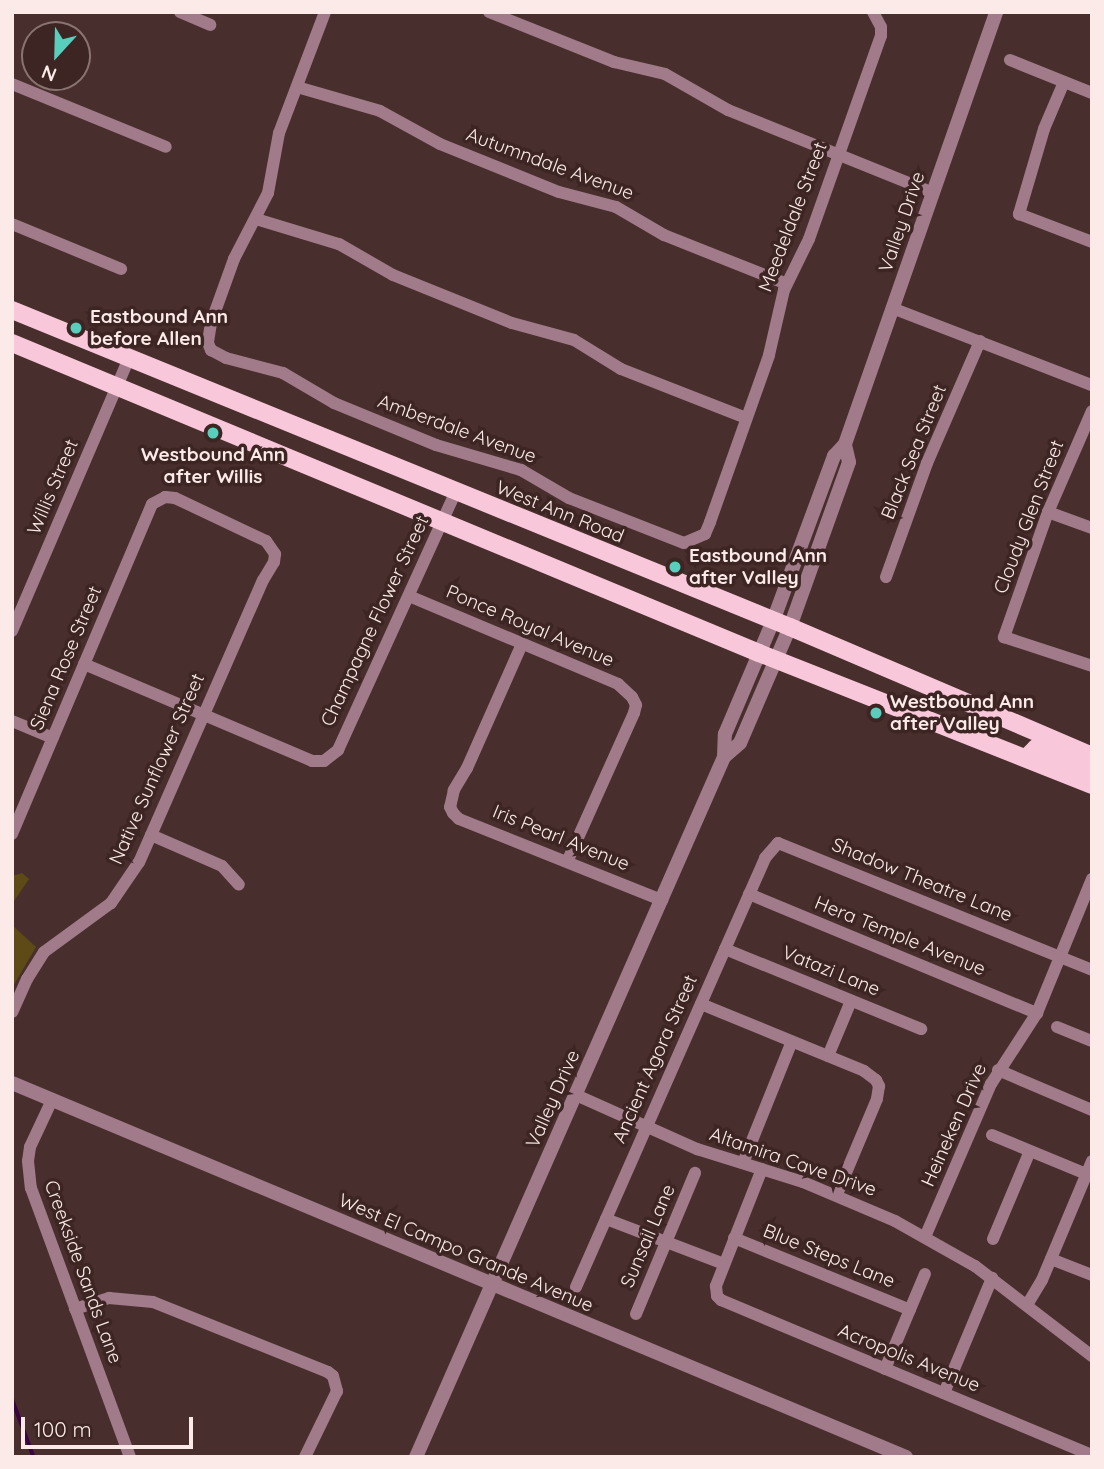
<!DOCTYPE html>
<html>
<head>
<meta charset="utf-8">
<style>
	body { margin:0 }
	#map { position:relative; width:1104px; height:1469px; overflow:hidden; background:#482f2d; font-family:Quicksand,sans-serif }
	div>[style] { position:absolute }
	.green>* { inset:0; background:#5d4a16 }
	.stream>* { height:3.5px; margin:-1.75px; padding:0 1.75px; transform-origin:1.75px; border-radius:1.75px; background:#3a0341 }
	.minor>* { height:12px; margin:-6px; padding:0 6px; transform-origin:6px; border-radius:6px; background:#a17b89 }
	.tertiary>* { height:14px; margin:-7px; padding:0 7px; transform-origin:7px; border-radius:7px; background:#a17b89 }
	.primary>* { height:18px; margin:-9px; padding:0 9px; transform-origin:9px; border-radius:9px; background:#f8c8da }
	.dots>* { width:19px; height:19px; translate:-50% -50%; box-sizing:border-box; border:4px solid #3d2523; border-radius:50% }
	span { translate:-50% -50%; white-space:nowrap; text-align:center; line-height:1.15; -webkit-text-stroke:7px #3d2523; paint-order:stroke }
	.street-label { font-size:19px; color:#fbeae8 }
	.poi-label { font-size:19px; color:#fbeae8; font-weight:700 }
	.left { translate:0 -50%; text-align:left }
	.frame { position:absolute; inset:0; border:14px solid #fbeae8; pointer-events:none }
	.north { position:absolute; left:21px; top:21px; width:70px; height:70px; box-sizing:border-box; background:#3d2523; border:2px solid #897472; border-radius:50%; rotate:202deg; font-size:19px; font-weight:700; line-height:28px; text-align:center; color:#fbeae8 }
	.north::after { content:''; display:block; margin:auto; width:24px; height:32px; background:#5acebc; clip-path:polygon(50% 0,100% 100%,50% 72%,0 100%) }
	.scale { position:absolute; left:21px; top:1417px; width:172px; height:32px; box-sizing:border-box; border:4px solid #fbeae8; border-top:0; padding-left:9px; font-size:21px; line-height:24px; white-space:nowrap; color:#fbeae8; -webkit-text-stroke:5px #3d2523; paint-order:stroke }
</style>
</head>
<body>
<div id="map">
	<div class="green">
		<div style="clip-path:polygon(22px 873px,29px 879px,12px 904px,12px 876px)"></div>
		<div style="clip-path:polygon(12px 925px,36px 947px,12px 988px)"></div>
	</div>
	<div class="stream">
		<div style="left:12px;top:1398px;width:63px;rotate:69.6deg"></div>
	</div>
	<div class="minor">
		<div style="left:180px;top:12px;width:33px;rotate:23deg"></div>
		<div style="left:325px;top:12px;width:129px;rotate:110.8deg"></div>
		<div style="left:279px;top:133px;width:61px;rotate:100.4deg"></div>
		<div style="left:268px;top:193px;width:74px;rotate:117.3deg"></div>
		<div style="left:234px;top:259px;width:68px;rotate:109.8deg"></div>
		<div style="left:211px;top:323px;width:20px;rotate:99deg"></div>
		<div style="left:208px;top:343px;width:8px;rotate:67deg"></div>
		<div style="left:211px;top:350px;width:17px;rotate:28deg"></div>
		<div style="left:226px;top:358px;width:59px;rotate:14.7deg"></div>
		<div style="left:283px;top:373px;width:59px;rotate:30.5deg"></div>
		<div style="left:334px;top:403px;width:110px;rotate:22.4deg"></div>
		<div style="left:436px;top:445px;width:89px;rotate:16.4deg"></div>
		<div style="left:521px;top:470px;width:56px;rotate:30.3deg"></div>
		<div style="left:569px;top:498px;width:123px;rotate:21.4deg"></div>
		<div style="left:684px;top:543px;width:23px;rotate:-23deg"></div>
		<div style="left:705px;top:534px;width:13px;rotate:-67deg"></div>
		<div style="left:710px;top:522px;width:177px;rotate:-70.5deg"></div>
		<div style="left:769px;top:355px;width:67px;rotate:-77deg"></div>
		<div style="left:784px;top:290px;width:57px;rotate:-63.9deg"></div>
		<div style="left:809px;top:239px;width:215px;rotate:-70.5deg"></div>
		<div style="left:881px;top:36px;width:9px;rotate:-90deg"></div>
		<div style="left:881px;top:27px;width:17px;rotate:-118deg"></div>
		<div style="left:489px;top:12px;width:135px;rotate:21.8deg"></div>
		<div style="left:614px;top:62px;width:52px;rotate:13.2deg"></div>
		<div style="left:665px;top:74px;width:73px;rotate:29.7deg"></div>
		<div style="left:728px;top:110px;width:221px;rotate:22deg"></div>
		<div style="left:1010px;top:60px;width:88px;rotate:21.9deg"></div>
		<div style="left:1064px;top:82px;width:51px;rotate:113.1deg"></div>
		<div style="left:1044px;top:129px;width:89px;rotate:106.4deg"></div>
		<div style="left:1019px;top:214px;width:78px;rotate:21deg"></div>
		<div style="left:12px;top:84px;width:166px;rotate:22.2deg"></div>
		<div style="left:297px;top:87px;width:86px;rotate:16.1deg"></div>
		<div style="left:380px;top:111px;width:68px;rotate:28.8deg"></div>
		<div style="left:440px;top:144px;width:128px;rotate:22deg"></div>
		<div style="left:559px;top:192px;width:59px;rotate:14.7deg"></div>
		<div style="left:616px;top:207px;width:56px;rotate:30.3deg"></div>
		<div style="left:664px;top:235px;width:132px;rotate:21.7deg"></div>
		<div style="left:256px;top:219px;width:87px;rotate:16.8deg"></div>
		<div style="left:339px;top:244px;width:62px;rotate:29.9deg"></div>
		<div style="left:393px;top:275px;width:128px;rotate:22deg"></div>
		<div style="left:512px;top:323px;width:64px;rotate:15.3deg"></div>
		<div style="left:574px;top:340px;width:55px;rotate:31.7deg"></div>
		<div style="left:621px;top:369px;width:134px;rotate:21.4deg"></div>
		<div style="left:12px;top:224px;width:118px;rotate:22.4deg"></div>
		<div style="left:892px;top:308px;width:214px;rotate:21.1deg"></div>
		<div style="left:1092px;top:411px;width:110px;rotate:113.5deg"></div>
		<div style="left:1048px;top:512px;width:133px;rotate:109.4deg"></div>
		<div style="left:1004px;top:637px;width:93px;rotate:18.2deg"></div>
		<div style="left:1048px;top:512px;width:47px;rotate:20deg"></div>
		<div style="left:886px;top:577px;width:121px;rotate:-70.2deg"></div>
		<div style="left:927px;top:463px;width:133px;rotate:-66.5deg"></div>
		<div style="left:409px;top:596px;width:227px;rotate:22.8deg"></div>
		<div style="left:618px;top:684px;width:19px;rotate:43deg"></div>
		<div style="left:632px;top:697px;width:9px;rotate:63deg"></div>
		<div style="left:636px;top:705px;width:8px;rotate:104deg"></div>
		<div style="left:634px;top:713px;width:163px;rotate:114.2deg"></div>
		<div style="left:12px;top:631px;width:297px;rotate:-66.8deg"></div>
		<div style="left:522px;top:644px;width:136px;rotate:113.9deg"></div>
		<div style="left:467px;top:768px;width:26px;rotate:121deg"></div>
		<div style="left:454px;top:790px;width:17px;rotate:103deg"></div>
		<div style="left:450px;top:807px;width:7px;rotate:63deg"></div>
		<div style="left:453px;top:813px;width:8px;rotate:45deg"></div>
		<div style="left:459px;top:819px;width:219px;rotate:21.8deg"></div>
		<div style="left:84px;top:664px;width:248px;rotate:23deg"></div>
		<div style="left:312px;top:761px;width:12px"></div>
		<div style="left:324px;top:761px;width:18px;rotate:-38deg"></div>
		<div style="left:338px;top:750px;width:282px;rotate:-65.5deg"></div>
		<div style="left:12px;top:721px;width:44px;rotate:22.5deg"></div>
		<div style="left:12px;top:834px;width:358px;rotate:-67deg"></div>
		<div style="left:152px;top:504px;width:15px;rotate:-28deg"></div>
		<div style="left:165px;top:497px;width:10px;rotate:6deg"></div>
		<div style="left:175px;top:498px;width:101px;rotate:25.3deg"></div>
		<div style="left:266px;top:541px;width:16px;rotate:55deg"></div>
		<div style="left:275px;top:554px;width:8px;rotate:97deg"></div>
		<div style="left:274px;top:562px;width:21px;rotate:121deg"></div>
		<div style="left:263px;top:580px;width:308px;rotate:113.7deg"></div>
		<div style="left:139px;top:862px;width:50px;rotate:124.3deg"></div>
		<div style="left:111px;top:903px;width:83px;rotate:143.8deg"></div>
		<div style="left:44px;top:952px;width:32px;rotate:122deg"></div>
		<div style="left:27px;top:979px;width:36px;rotate:114deg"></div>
		<div style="left:151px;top:835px;width:77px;rotate:23.6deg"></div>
		<div style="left:222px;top:866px;width:25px;rotate:48deg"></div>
		<div style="left:749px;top:894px;width:312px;rotate:22.5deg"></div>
		<div style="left:725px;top:949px;width:212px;rotate:22.2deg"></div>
		<div style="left:701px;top:1004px;width:176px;rotate:22.3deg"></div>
		<div style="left:864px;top:1071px;width:15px;rotate:37deg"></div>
		<div style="left:876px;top:1080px;width:7px;rotate:63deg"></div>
		<div style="left:879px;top:1086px;width:13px;rotate:99deg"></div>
		<div style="left:877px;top:1099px;width:103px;rotate:112.8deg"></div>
		<div style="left:1057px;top:1027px;width:38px;rotate:22deg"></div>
		<div style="left:828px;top:1056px;width:60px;rotate:-67.3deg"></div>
		<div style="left:998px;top:1070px;width:102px;rotate:23.1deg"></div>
		<div style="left:576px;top:1095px;width:133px;rotate:24.1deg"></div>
		<div style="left:697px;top:1149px;width:111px;rotate:17.3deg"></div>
		<div style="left:803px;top:1182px;width:100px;rotate:23deg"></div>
		<div style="left:895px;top:1221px;width:92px;rotate:29.4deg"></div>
		<div style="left:975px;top:1266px;width:148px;rotate:37.6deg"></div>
		<div style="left:52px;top:1100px;width:52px;rotate:115.1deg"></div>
		<div style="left:30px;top:1147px;width:14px;rotate:98deg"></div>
		<div style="left:28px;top:1161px;width:27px;rotate:84deg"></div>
		<div style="left:31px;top:1188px;width:287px;rotate:69.8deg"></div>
		<div style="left:992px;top:1135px;width:102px;rotate:22.5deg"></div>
		<div style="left:743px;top:1163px;width:131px;rotate:-68.1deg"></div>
		<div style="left:762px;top:1169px;width:126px;rotate:111.5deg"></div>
		<div style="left:716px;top:1286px;width:10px;rotate:84deg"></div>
		<div style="left:717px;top:1296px;width:6px;rotate:45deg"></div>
		<div style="left:721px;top:1300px;width:402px;rotate:22.7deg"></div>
		<div style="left:606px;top:1219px;width:126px;rotate:20.9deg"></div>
		<div style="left:925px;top:1237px;width:167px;rotate:-66.7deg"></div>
		<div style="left:991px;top:1084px;width:85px;rotate:-57.1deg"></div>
		<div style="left:1037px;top:1013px;width:145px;rotate:-67.7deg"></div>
		<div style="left:734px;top:1238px;width:190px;rotate:22.2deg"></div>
		<div style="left:993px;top:1239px;width:95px;rotate:-67.2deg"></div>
		<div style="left:1051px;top:1259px;width:44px;rotate:21.3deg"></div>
		<div style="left:576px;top:1287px;width:469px;rotate:-66.2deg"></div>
		<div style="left:765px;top:858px;width:20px;rotate:-49deg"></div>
		<div style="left:778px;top:843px;width:339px;rotate:22deg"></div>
		<div style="left:1027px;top:1305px;width:29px;rotate:-59deg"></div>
		<div style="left:1042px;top:1280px;width:129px;rotate:-67.2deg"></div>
		<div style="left:75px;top:1309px;width:36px;rotate:-18deg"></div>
		<div style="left:109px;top:1298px;width:44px;rotate:5.2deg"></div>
		<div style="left:153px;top:1302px;width:188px;rotate:21.8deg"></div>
		<div style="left:328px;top:1372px;width:6px;rotate:39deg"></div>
		<div style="left:333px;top:1376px;width:16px;rotate:75deg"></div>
		<div style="left:337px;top:1391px;width:73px;rotate:115.9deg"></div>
		<div style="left:636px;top:1314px;width:153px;rotate:-67.3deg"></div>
		<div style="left:885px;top:1369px;width:103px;rotate:-67.2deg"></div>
		<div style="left:944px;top:1393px;width:125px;rotate:-67.3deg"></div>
	</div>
	<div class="tertiary">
		<div style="left:724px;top:757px;width:21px;rotate:-41deg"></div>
		<div style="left:740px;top:743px;width:126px;rotate:-66.7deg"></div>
		<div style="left:790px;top:627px;width:175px;rotate:-70.3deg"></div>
		<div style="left:849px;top:462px;width:18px;rotate:-103deg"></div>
		<div style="left:12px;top:1083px;width:969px;rotate:22.7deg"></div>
		<div style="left:416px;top:1457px;width:765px;rotate:-66.25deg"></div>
		<div style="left:724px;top:757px;width:23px;rotate:-88deg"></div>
		<div style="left:725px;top:734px;width:123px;rotate:-67deg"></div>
		<div style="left:773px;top:621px;width:176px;rotate:-69.7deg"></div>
		<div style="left:834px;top:456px;width:16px;rotate:-47deg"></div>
		<div style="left:845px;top:444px;width:458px;rotate:-70.7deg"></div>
	</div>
	<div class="primary">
		<div style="left:12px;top:310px;width:840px;rotate:22.17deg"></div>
		<div style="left:790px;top:627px;width:328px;rotate:23.1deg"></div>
		<div style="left:12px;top:343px;width:809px;rotate:22.54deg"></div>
		<div style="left:759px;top:653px;width:358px;rotate:21.6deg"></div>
		<div style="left:1027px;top:757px;width:13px;rotate:-45deg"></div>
		<div style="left:1036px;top:748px;width:6px;rotate:9deg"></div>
		<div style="left:1042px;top:749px;width:53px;rotate:20.8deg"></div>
	</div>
	<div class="dots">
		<div style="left:76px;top:328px;background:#5acebc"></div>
		<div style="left:213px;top:433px;background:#5acebc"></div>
		<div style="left:675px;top:567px;background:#5acebc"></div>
		<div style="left:876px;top:713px;background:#5acebc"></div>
	</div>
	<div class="street-label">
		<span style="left:550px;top:164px;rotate:20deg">Autumndale Avenue</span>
		<span style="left:793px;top:217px;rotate:-69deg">Meedeldale Street</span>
		<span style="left:902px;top:222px;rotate:-71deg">Valley Drive</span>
		<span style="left:457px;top:429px;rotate:20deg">Amberdale Avenue</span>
		<span style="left:914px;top:452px;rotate:-68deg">Black Sea Street</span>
		<span style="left:53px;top:487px;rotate:-67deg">Willis Street</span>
		<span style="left:560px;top:512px;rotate:22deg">West Ann Road</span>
		<span style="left:1029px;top:517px;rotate:-69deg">Cloudy Glen Street</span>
		<span style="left:375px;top:621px;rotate:-65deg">Champagne Flower Street</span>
		<span style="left:530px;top:626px;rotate:23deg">Ponce Royal Avenue</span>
		<span style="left:66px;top:658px;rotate:-67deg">Siena Rose Street</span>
		<span style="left:157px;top:769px;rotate:-66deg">Native Sunflower Street</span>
		<span style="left:561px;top:838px;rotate:22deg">Iris Pearl Avenue</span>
		<span style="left:922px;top:880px;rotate:22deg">Shadow Theatre Lane</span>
		<span style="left:900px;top:936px;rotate:22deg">Hera Temple Avenue</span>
		<span style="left:831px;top:971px;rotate:22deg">Vatazi Lane</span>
		<span style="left:655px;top:1059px;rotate:-66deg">Ancient Agora Street</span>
		<span style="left:553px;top:1099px;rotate:-66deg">Valley Drive</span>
		<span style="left:954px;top:1125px;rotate:-66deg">Heineken Drive</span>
		<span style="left:793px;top:1162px;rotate:19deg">Altamira Cave Drive</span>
		<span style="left:648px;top:1236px;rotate:-67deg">Sunsail Lane</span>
		<span style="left:466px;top:1253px;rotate:23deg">West El Campo Grande Avenue</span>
		<span style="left:829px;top:1256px;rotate:22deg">Blue Steps Lane</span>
		<span style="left:83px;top:1272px;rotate:70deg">Creekside Sands Lane</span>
		<span style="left:909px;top:1358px;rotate:22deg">Acropolis Avenue</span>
	</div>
	<div class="poi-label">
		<span class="left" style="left:90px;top:328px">Eastbound Ann<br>before Allen</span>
		<span style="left:213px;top:466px">Westbound Ann<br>after Willis</span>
		<span class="left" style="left:689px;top:567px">Eastbound Ann<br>after Valley</span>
		<span class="left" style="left:890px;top:713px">Westbound Ann<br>after Valley</span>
	</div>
	<div class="frame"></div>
	<div class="north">N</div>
	<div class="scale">100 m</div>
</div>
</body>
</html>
